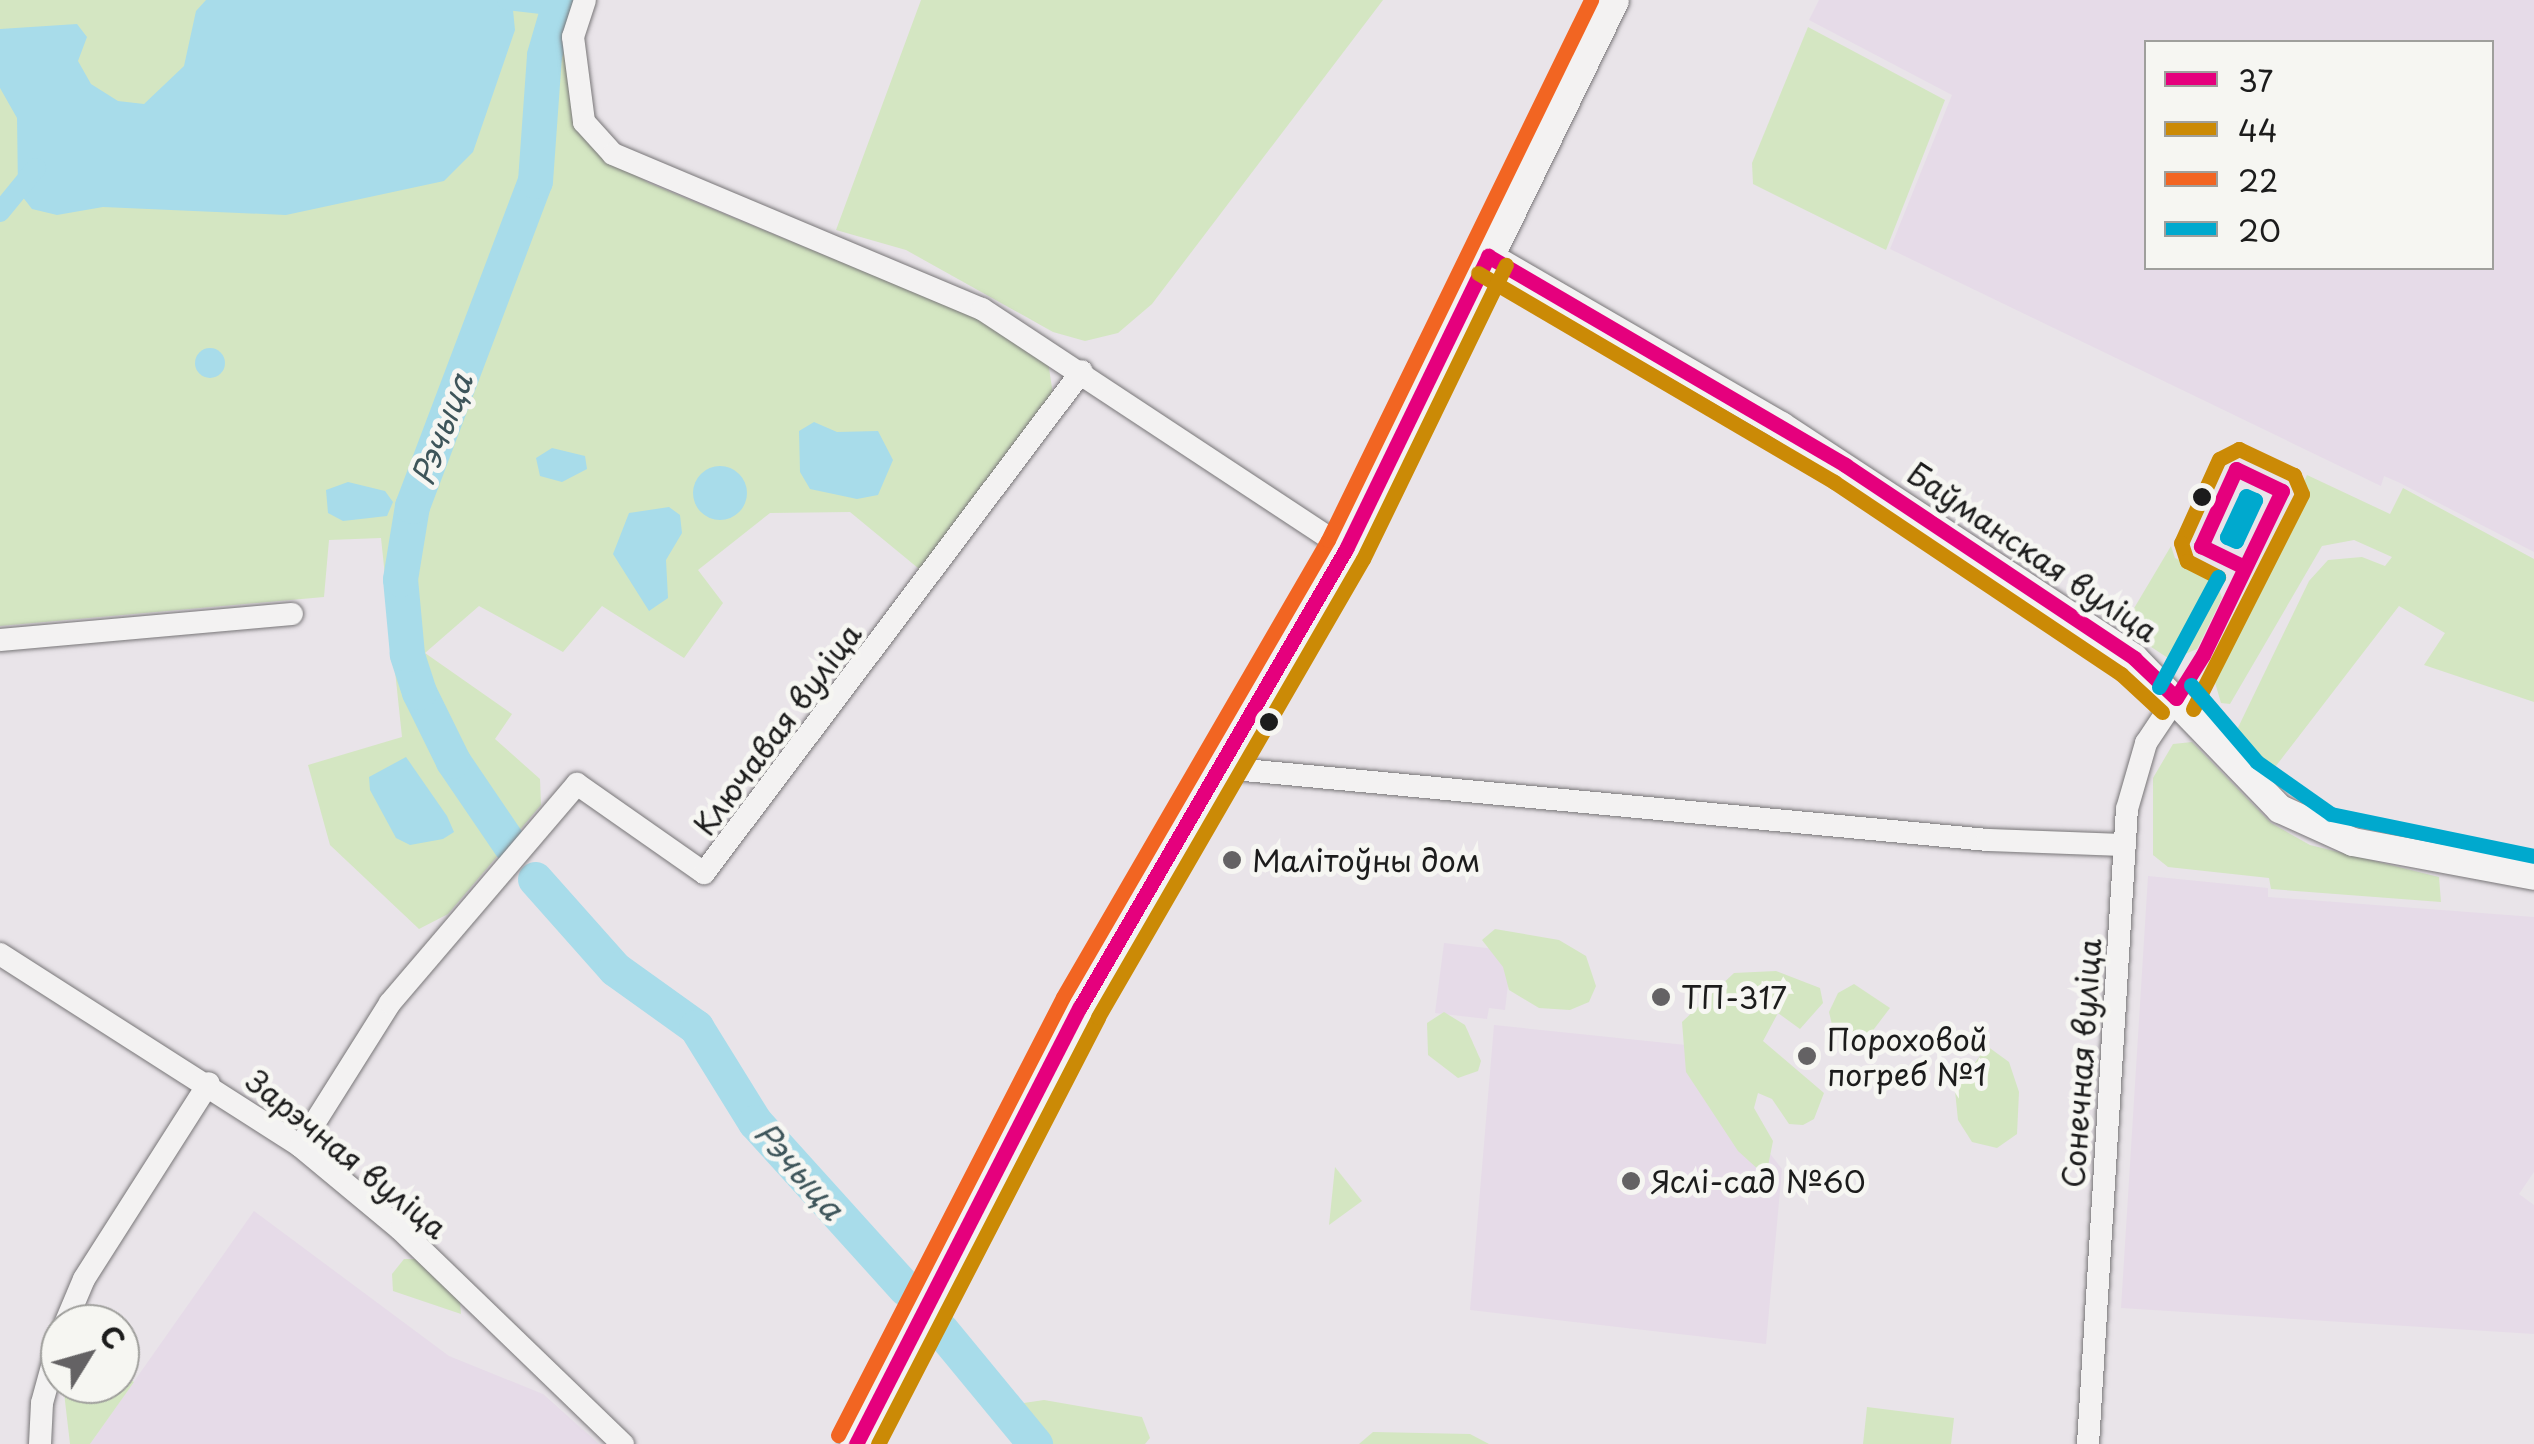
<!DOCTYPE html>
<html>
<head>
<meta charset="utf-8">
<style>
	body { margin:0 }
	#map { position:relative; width:2534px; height:1444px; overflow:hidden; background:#e9e4e9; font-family:"Playpen Sans",sans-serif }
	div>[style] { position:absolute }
	.built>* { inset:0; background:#e6dbe8 }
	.green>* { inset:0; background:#d4e6c2 }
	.water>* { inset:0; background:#a8dcea }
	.round { border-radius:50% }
	.canal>* { height:20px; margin:-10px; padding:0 10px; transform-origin:10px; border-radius:10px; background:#a8dcea }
	.river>* { height:35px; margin:-17.5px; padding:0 17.5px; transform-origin:17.5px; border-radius:17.5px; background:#a8dcea }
	.roads { filter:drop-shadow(0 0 2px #787678) drop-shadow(0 0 2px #787678) }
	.minor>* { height:22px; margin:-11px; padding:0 11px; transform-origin:11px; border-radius:11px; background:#f3f2f2 }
	.tertiary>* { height:28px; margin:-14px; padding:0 14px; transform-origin:14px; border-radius:14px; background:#f3f2f2 }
	.secondary>* { height:32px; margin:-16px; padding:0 16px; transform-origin:16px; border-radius:16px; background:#f3f2f2 }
	.bus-1>* { height:15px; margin:-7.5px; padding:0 7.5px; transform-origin:7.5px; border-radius:7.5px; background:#e5007d }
	.bus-2>* { height:15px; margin:-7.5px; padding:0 7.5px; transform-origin:7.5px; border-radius:7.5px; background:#cb8a06 }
	.bus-3>* { height:15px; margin:-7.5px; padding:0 7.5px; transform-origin:7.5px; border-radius:7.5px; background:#f26522 }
	.bus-4>* { height:15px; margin:-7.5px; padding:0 7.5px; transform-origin:7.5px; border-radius:7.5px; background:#00a9ce }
	.dots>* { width:28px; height:28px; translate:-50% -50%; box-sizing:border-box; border:5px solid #f6f6f2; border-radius:50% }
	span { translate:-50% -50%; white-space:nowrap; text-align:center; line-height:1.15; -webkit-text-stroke:10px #f6f6f2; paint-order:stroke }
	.street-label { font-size:30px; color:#1c1c1c }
	.poi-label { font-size:30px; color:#1c1c1c }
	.left { translate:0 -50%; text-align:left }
	.water-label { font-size:32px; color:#3e555a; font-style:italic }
	.legend { position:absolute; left:2144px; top:40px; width:350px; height:230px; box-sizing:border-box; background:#f6f6f2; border:2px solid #9f9f9c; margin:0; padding:12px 18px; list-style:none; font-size:30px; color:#1c1c1c }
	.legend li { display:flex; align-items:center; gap:20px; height:50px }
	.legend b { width:50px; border:2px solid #9f9f9c }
	.north { position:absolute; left:40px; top:1304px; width:100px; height:100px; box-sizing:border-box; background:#f6f6f2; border:2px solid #9f9f9c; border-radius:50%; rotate:53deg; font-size:28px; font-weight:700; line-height:40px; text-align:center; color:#1c1c1c }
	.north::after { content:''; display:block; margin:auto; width:35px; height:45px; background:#646264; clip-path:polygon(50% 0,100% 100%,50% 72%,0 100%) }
</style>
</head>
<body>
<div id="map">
	<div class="built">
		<div style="clip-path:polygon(evenodd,1819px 0,2534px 0,2534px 552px,2398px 482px,2384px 476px,2381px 486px,1890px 249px,1952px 95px,1809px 20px,1819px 0,2492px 42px,2492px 268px,2146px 268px,2146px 42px,2492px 42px)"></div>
		<div style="clip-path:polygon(2148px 876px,2268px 888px,2268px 897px,2534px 917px,2534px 1172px,2519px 1194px,2534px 1205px,2534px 1334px,2121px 1308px)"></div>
		<div style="clip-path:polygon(1444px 943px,1512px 951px,1505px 1010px,1489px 1008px,1487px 1019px,1435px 1013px)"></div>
		<div style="clip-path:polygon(1494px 1025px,1686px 1045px,1782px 1169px,1766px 1344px,1470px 1310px)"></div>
		<div style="clip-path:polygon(254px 1211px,449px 1356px,543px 1394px,599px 1444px,90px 1444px)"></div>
	</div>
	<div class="green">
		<div style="clip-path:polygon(0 0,581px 0,566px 57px,608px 159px,649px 183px,987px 322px,1048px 362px,1053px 394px,924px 573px,850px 512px,770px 513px,698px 570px,723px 603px,684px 658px,602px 606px,563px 652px,479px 606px,425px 653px,512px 714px,495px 739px,540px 779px,541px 805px,448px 914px,419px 929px,330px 845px,308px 765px,402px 737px,381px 538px,329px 540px,324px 597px,0 626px)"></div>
		<div style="clip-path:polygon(921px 0,1383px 0,1152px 304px,1118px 333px,1085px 341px,1053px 332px,906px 250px,836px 230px)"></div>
		<div style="clip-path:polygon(1808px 27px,1945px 100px,1886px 250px,1753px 184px,1752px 163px)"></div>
		<div style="clip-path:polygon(2307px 475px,2390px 514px,2403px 488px,2534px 559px,2534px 702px,2424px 665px,2445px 633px,2399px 606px,2269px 775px,2232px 740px,2309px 581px,2328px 560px,2362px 557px,2385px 566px,2392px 557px,2354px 540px,2322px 546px,2230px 704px,2221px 703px,2214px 679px)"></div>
		<div style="clip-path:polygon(2171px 546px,2175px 558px,2215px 577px,2222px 598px,2197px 649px,2171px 660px,2078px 599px,2093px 586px,2133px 610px)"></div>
		<div style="clip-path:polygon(2192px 742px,2271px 823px,2310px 845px,2439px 877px,2441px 902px,2271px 889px,2269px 878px,2168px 867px,2153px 855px,2153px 778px,2173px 744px)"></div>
		<div style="clip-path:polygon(1495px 929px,1559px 940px,1586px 956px,1596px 986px,1589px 1002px,1570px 1010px,1539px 1008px,1509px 990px,1503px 967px,1482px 940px)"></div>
		<div style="clip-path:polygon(1776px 971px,1820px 988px,1823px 1003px,1800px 1029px,1778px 1013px,1763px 1041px,1824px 1093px,1814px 1119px,1803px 1125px,1789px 1124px,1772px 1099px,1758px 1093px,1754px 1108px,1773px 1141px,1768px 1166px,1760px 1171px,1738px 1151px,1686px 1072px,1682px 1022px,1734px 973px)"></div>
		<div style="clip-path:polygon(1854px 984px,1890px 1008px,1871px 1033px,1856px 1036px,1833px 1029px,1829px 1012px,1838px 993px)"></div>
		<div style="clip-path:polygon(1444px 1012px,1465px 1025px,1481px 1061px,1478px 1071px,1458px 1078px,1428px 1055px,1427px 1023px)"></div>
		<div style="clip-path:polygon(1987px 1046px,2009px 1062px,2019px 1092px,2017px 1134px,1997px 1148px,1972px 1142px,1958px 1120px,1955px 1091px)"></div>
		<div style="clip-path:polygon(1335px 1167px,1362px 1201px,1329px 1225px)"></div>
		<div style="clip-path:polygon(404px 1259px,415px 1259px,460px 1302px,461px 1314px,393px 1291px,392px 1274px)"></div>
		<div style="clip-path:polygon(120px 1373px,134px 1382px,90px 1444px,70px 1444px,63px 1384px,120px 1384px)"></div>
		<div style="clip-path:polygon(1044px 1400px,1142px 1417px,1150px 1438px,1145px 1444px,1017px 1444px,1007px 1426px,1017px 1404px)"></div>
		<div style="clip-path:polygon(1867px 1407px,1954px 1418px,1951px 1444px,1863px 1444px)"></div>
		<div style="clip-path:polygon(1373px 1432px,1470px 1434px,1489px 1444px,1359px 1444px)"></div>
	</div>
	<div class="water">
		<div style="clip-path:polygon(206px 0,512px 0,515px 30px,473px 152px,444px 181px,286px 215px,103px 207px,57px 215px,32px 209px,18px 191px,17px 118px,0 88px,0 29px,77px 24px,87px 37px,78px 61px,91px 84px,118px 101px,144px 104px,184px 66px,196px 11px)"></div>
		<div class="round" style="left:195px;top:348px;width:30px;height:30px"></div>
		<div style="clip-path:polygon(814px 422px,837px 432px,878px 431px,893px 460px,878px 495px,857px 499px,810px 489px,800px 472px,799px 431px)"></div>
		<div style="clip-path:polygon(552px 448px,585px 456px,587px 469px,562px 482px,540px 476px,536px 458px)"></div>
		<div class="round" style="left:693px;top:466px;width:54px;height:54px"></div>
		<div style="clip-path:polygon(348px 482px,385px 491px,393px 502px,387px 516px,343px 521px,328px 513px,326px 490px)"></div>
		<div style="clip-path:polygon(669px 507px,680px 515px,682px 533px,666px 560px,668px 598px,649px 611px,613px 554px,629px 513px)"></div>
		<div style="clip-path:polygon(406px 757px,447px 816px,454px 832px,443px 839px,410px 845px,396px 838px,370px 790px,369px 777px)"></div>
	</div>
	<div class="canal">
		<div style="left:507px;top:0;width:50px;rotate:6.8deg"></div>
		<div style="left:0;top:212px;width:57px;rotate:-50.7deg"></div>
	</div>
	<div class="river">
		<div style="left:510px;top:845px;width:102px;rotate:-124.2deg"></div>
		<div style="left:453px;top:761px;width:77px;rotate:-116.2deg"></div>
		<div style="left:419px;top:692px;width:40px;rotate:-108deg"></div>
		<div style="left:407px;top:654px;width:75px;rotate:-95.3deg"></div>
		<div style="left:400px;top:579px;width:74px;rotate:-80.7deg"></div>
		<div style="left:412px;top:506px;width:347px;rotate:-69.3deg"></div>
		<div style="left:535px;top:181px;width:126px;rotate:-85.9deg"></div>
		<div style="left:544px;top:55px;width:57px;rotate:-73.8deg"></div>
		<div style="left:535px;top:879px;width:120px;rotate:48.4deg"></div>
		<div style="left:615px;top:969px;width:100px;rotate:35.6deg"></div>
		<div style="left:696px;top:1027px;width:112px;rotate:58.2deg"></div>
		<div style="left:755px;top:1122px;width:224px;rotate:47.9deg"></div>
		<div style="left:941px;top:1330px;width:148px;rotate:50.5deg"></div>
	</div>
	<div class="roads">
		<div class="minor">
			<div style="left:585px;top:0;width:39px;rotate:108deg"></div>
			<div style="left:573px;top:37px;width:86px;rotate:82.6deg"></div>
			<div style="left:584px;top:122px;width:43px;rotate:47.8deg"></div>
			<div style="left:613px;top:154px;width:400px;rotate:22.8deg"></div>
			<div style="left:982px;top:309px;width:436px;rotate:33.4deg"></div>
			<div style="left:0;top:640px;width:293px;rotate:-5.1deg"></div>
			<div style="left:1223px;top:768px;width:767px;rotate:5.38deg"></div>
			<div style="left:1987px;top:840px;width:138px;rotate:2.1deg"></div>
			<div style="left:0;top:954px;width:356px;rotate:32.6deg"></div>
			<div style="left:300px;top:1146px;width:130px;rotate:39.7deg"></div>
			<div style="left:400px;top:1229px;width:310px;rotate:44deg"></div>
			<div style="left:300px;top:1146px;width:169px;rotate:-57.8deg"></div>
			<div style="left:390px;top:1003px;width:288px;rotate:-49.5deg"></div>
			<div style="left:577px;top:784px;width:155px;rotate:35deg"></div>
			<div style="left:704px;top:873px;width:628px;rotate:-53.02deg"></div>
			<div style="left:65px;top:1324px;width:49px;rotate:-67.1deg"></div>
			<div style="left:84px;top:1279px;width:232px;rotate:-57.5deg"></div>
			<div style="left:40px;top:1444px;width:41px;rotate:-87.2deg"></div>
			<div style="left:42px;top:1403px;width:68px;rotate:-74.7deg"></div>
			<div style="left:2088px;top:1444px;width:636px;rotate:-86.49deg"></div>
			<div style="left:2127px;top:809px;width:69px;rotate:-73.9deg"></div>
			<div style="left:2146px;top:743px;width:54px;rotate:-56.3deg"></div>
		</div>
		<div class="tertiary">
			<div style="left:1488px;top:256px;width:339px;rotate:30.1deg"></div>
			<div style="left:1781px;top:426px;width:422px;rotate:33.3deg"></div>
			<div style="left:2134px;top:658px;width:210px;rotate:46deg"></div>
			<div style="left:2280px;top:809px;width:80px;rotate:24.3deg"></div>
			<div style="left:2353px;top:842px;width:184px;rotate:10.6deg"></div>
		</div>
		<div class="secondary">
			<div style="left:856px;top:1444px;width:491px;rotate:-62.9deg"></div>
			<div style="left:1080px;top:1007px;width:530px;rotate:-59.85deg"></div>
			<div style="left:1346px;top:549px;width:610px;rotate:-64.06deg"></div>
		</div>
	</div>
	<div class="bus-1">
		<div style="left:1488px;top:256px;width:414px;rotate:30.3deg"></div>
		<div style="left:1845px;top:465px;width:348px;rotate:33.7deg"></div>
		<div style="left:2134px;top:658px;width:58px;rotate:43.6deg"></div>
		<div style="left:2176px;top:698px;width:51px;rotate:-57.9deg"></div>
		<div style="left:2203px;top:655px;width:182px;rotate:-64.3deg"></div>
		<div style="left:2282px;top:491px;width:51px;rotate:-154.4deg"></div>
		<div style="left:2236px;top:469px;width:85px;rotate:114.4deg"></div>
		<div style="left:2201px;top:546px;width:48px;rotate:26deg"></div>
		<div style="left:856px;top:1444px;width:491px;rotate:-62.9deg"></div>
		<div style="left:1080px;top:1007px;width:530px;rotate:-59.85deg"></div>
		<div style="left:1346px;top:549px;width:326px;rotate:-64.1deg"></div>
	</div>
	<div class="bus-2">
		<div style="left:1478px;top:273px;width:413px;rotate:30.4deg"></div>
		<div style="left:1834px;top:482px;width:345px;rotate:33.8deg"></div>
		<div style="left:2121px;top:674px;width:56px;rotate:42.8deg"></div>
		<div style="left:2193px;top:709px;width:241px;rotate:-63.1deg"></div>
		<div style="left:2302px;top:494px;width:21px;rotate:-113deg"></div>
		<div style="left:2294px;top:475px;width:61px;rotate:-154.7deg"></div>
		<div style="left:2239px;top:449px;width:22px;rotate:153deg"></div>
		<div style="left:2219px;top:459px;width:92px;rotate:114.3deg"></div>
		<div style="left:2181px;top:543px;width:19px;rotate:72deg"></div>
		<div style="left:2187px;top:561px;width:35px;rotate:27deg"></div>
		<div style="left:878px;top:1444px;width:480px;rotate:-62.7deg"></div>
		<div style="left:1098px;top:1017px;width:529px;rotate:-59.95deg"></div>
		<div style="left:1363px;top:559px;width:327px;rotate:-64.1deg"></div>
	</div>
	<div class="bus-3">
		<div style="left:838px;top:1435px;width:492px;rotate:-62.8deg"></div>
		<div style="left:1063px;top:997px;width:528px;rotate:-59.89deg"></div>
		<div style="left:1328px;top:540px;width:601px;rotate:-64.03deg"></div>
	</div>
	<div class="bus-4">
		<div style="left:2246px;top:496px;width:10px;rotate:24deg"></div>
		<div style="left:2255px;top:500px;width:45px;rotate:114.9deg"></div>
		<div style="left:2236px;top:541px;width:10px;rotate:-156deg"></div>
		<div style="left:2227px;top:537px;width:45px;rotate:-65.1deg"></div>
		<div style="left:2191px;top:685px;width:101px;rotate:49.4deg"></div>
		<div style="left:2257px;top:762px;width:90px;rotate:35.1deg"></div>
		<div style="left:2331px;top:814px;width:207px;rotate:11.7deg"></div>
		<div style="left:2159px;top:687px;width:125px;rotate:-61.8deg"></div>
	</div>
	<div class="dots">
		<div style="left:2202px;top:497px;background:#1c1c1c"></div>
		<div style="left:1269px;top:722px;background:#1c1c1c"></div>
		<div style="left:1232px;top:860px;background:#646264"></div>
		<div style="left:1661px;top:997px;background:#646264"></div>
		<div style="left:1807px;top:1056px;background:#646264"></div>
		<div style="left:1631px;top:1181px;background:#646264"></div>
	</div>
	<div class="street-label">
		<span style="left:2033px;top:552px;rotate:34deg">Баўманская вуліца</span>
		<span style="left:777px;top:729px;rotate:-53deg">Ключавая вуліца</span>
		<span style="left:2081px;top:1063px;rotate:-86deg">Сонечная вуліца</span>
		<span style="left:347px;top:1154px;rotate:39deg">Зарэчная вуліца</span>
	</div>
	<div class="poi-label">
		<span class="left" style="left:1252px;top:860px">Малітоўны дом</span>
		<span class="left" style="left:1681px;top:997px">ТП-317</span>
		<span class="left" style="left:1827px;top:1056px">Пороховой<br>погреб №1</span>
		<span class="left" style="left:1651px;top:1181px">Яслі-сад №60</span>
	</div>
	<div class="water-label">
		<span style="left:441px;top:429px;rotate:-69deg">Рэчыца</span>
		<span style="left:800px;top:1170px;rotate:49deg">Рэчыца</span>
	</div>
	<ul class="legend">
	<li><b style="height:12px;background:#e5007d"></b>37</li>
	<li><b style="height:12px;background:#cb8a06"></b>44</li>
	<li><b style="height:12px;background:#f26522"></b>22</li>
	<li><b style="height:12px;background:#00a9ce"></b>20</li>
	</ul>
	<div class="north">С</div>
</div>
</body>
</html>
